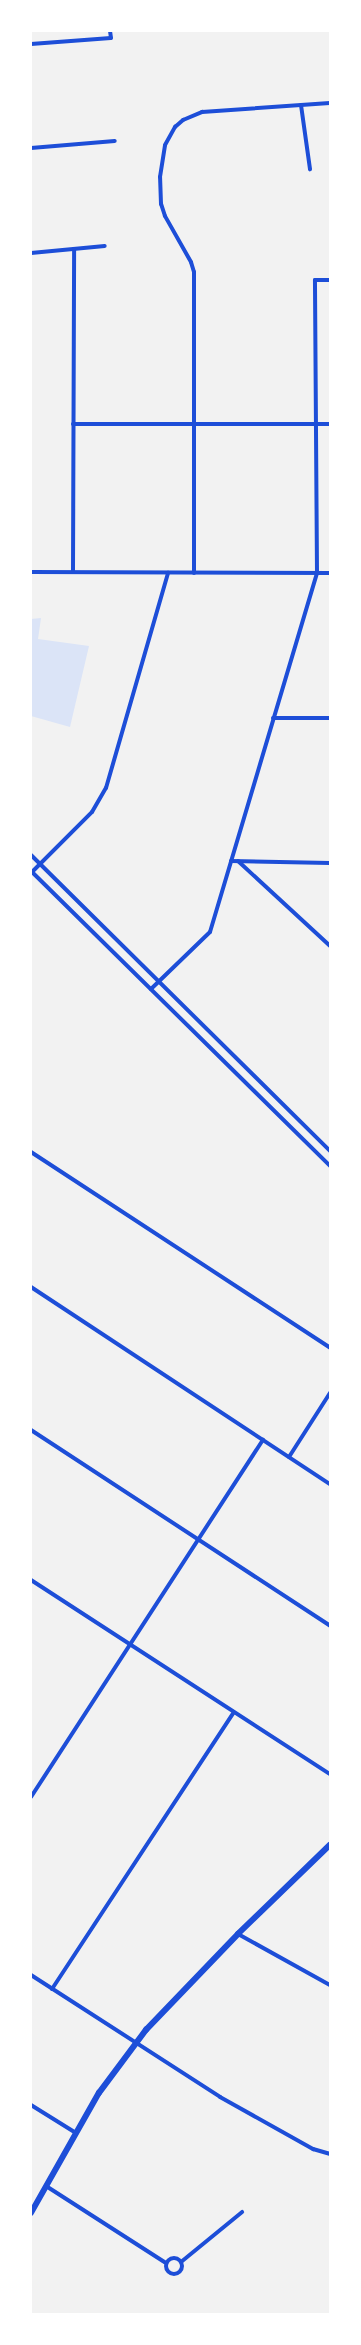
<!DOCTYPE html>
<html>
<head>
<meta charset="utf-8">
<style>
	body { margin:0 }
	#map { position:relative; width:361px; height:2345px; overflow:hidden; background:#f2f2f2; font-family:"IBM Plex Sans",sans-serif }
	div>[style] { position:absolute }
	.green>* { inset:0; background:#dbe4f7 }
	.minor>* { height:4px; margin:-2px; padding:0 2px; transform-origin:2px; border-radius:2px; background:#1d4ed8 }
	.minor>.ring { margin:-2px; padding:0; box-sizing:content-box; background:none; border:4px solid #1d4ed8; border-radius:50% }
	.tertiary>* { height:5.5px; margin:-2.75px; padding:0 2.75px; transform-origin:2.75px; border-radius:2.75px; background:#1d4ed8 }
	span { translate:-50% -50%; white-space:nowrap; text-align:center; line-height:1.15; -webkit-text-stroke:4px #fff; paint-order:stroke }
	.frame { position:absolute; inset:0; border:32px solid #fff; pointer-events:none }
</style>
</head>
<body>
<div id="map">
	<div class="green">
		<div style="clip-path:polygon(41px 618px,38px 639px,89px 646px,70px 727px,31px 716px,31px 619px)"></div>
	</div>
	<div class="minor">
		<div style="left:31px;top:44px;width:80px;rotate:-4.3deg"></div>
		<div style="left:111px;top:38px;width:7px;rotate:-98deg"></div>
		<div style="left:301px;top:105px;width:65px;rotate:82deg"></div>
		<div style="left:31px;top:148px;width:84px;rotate:-4.8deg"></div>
		<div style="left:31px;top:253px;width:74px;rotate:-5.4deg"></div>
		<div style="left:73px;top:424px;width:257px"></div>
		<div style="left:73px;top:571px;width:322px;rotate:-89.8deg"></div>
		<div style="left:31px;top:572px;width:299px;rotate:0.2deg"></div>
		<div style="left:194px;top:573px;width:301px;rotate:-90deg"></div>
		<div style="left:194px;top:272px;width:10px;rotate:-107deg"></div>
		<div style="left:191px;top:262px;width:53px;rotate:-119.5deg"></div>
		<div style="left:165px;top:216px;width:13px;rotate:-108deg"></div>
		<div style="left:161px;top:204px;width:27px;rotate:-92deg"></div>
		<div style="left:160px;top:177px;width:32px;rotate:-81deg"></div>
		<div style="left:165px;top:145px;width:21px;rotate:-61deg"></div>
		<div style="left:175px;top:127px;width:11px;rotate:-41deg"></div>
		<div style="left:183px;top:120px;width:21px;rotate:-23deg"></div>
		<div style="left:202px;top:112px;width:128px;rotate:-4deg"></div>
		<div style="left:273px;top:718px;width:57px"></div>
		<div style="left:31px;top:855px;width:421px;rotate:44.7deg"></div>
		<div style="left:231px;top:861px;width:99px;rotate:1.2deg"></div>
		<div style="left:238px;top:861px;width:125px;rotate:42.7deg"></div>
		<div style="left:31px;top:871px;width:420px;rotate:44.6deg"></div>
		<div style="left:32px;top:872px;width:85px;rotate:-45deg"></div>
		<div style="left:92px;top:812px;width:28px;rotate:-60deg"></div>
		<div style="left:106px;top:788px;width:224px;rotate:-73.9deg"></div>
		<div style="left:151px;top:989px;width:82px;rotate:-44deg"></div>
		<div style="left:210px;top:932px;width:375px;rotate:-73.4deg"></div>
		<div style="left:317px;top:573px;width:293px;rotate:-90.4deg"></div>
		<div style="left:315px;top:280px;width:15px"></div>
		<div style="left:31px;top:1152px;width:358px;rotate:33.2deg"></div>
		<div style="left:31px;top:1287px;width:358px;rotate:33.4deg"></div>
		<div style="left:31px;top:1430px;width:358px;rotate:33.2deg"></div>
		<div style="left:289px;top:1457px;width:76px;rotate:-57.4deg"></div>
		<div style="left:31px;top:1580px;width:356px;rotate:33deg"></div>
		<div style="left:31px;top:1797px;width:426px;rotate:-57deg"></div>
		<div style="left:238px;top:1934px;width:105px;rotate:29deg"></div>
		<div style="left:31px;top:1975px;width:225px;rotate:32.8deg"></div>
		<div style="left:220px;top:2097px;width:107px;rotate:29.2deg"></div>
		<div style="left:313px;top:2149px;width:18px;rotate:16deg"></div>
		<div style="left:52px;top:1989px;width:331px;rotate:-56.7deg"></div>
		<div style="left:31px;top:2105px;width:53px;rotate:31.9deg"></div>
		<div style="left:46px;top:2186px;width:143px;rotate:32.7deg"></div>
		<div class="ring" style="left:166px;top:2258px;width:12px;height:12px"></div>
		<div style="left:181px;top:2262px;width:79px;rotate:-39.3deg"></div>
	</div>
	<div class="tertiary">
		<div style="left:31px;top:2213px;width:138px;rotate:-60.5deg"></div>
		<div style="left:99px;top:2093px;width:79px;rotate:-53.3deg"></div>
		<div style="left:146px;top:2030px;width:133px;rotate:-46.2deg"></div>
		<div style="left:238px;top:1934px;width:128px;rotate:-44.1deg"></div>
	</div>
	<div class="frame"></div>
</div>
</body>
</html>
